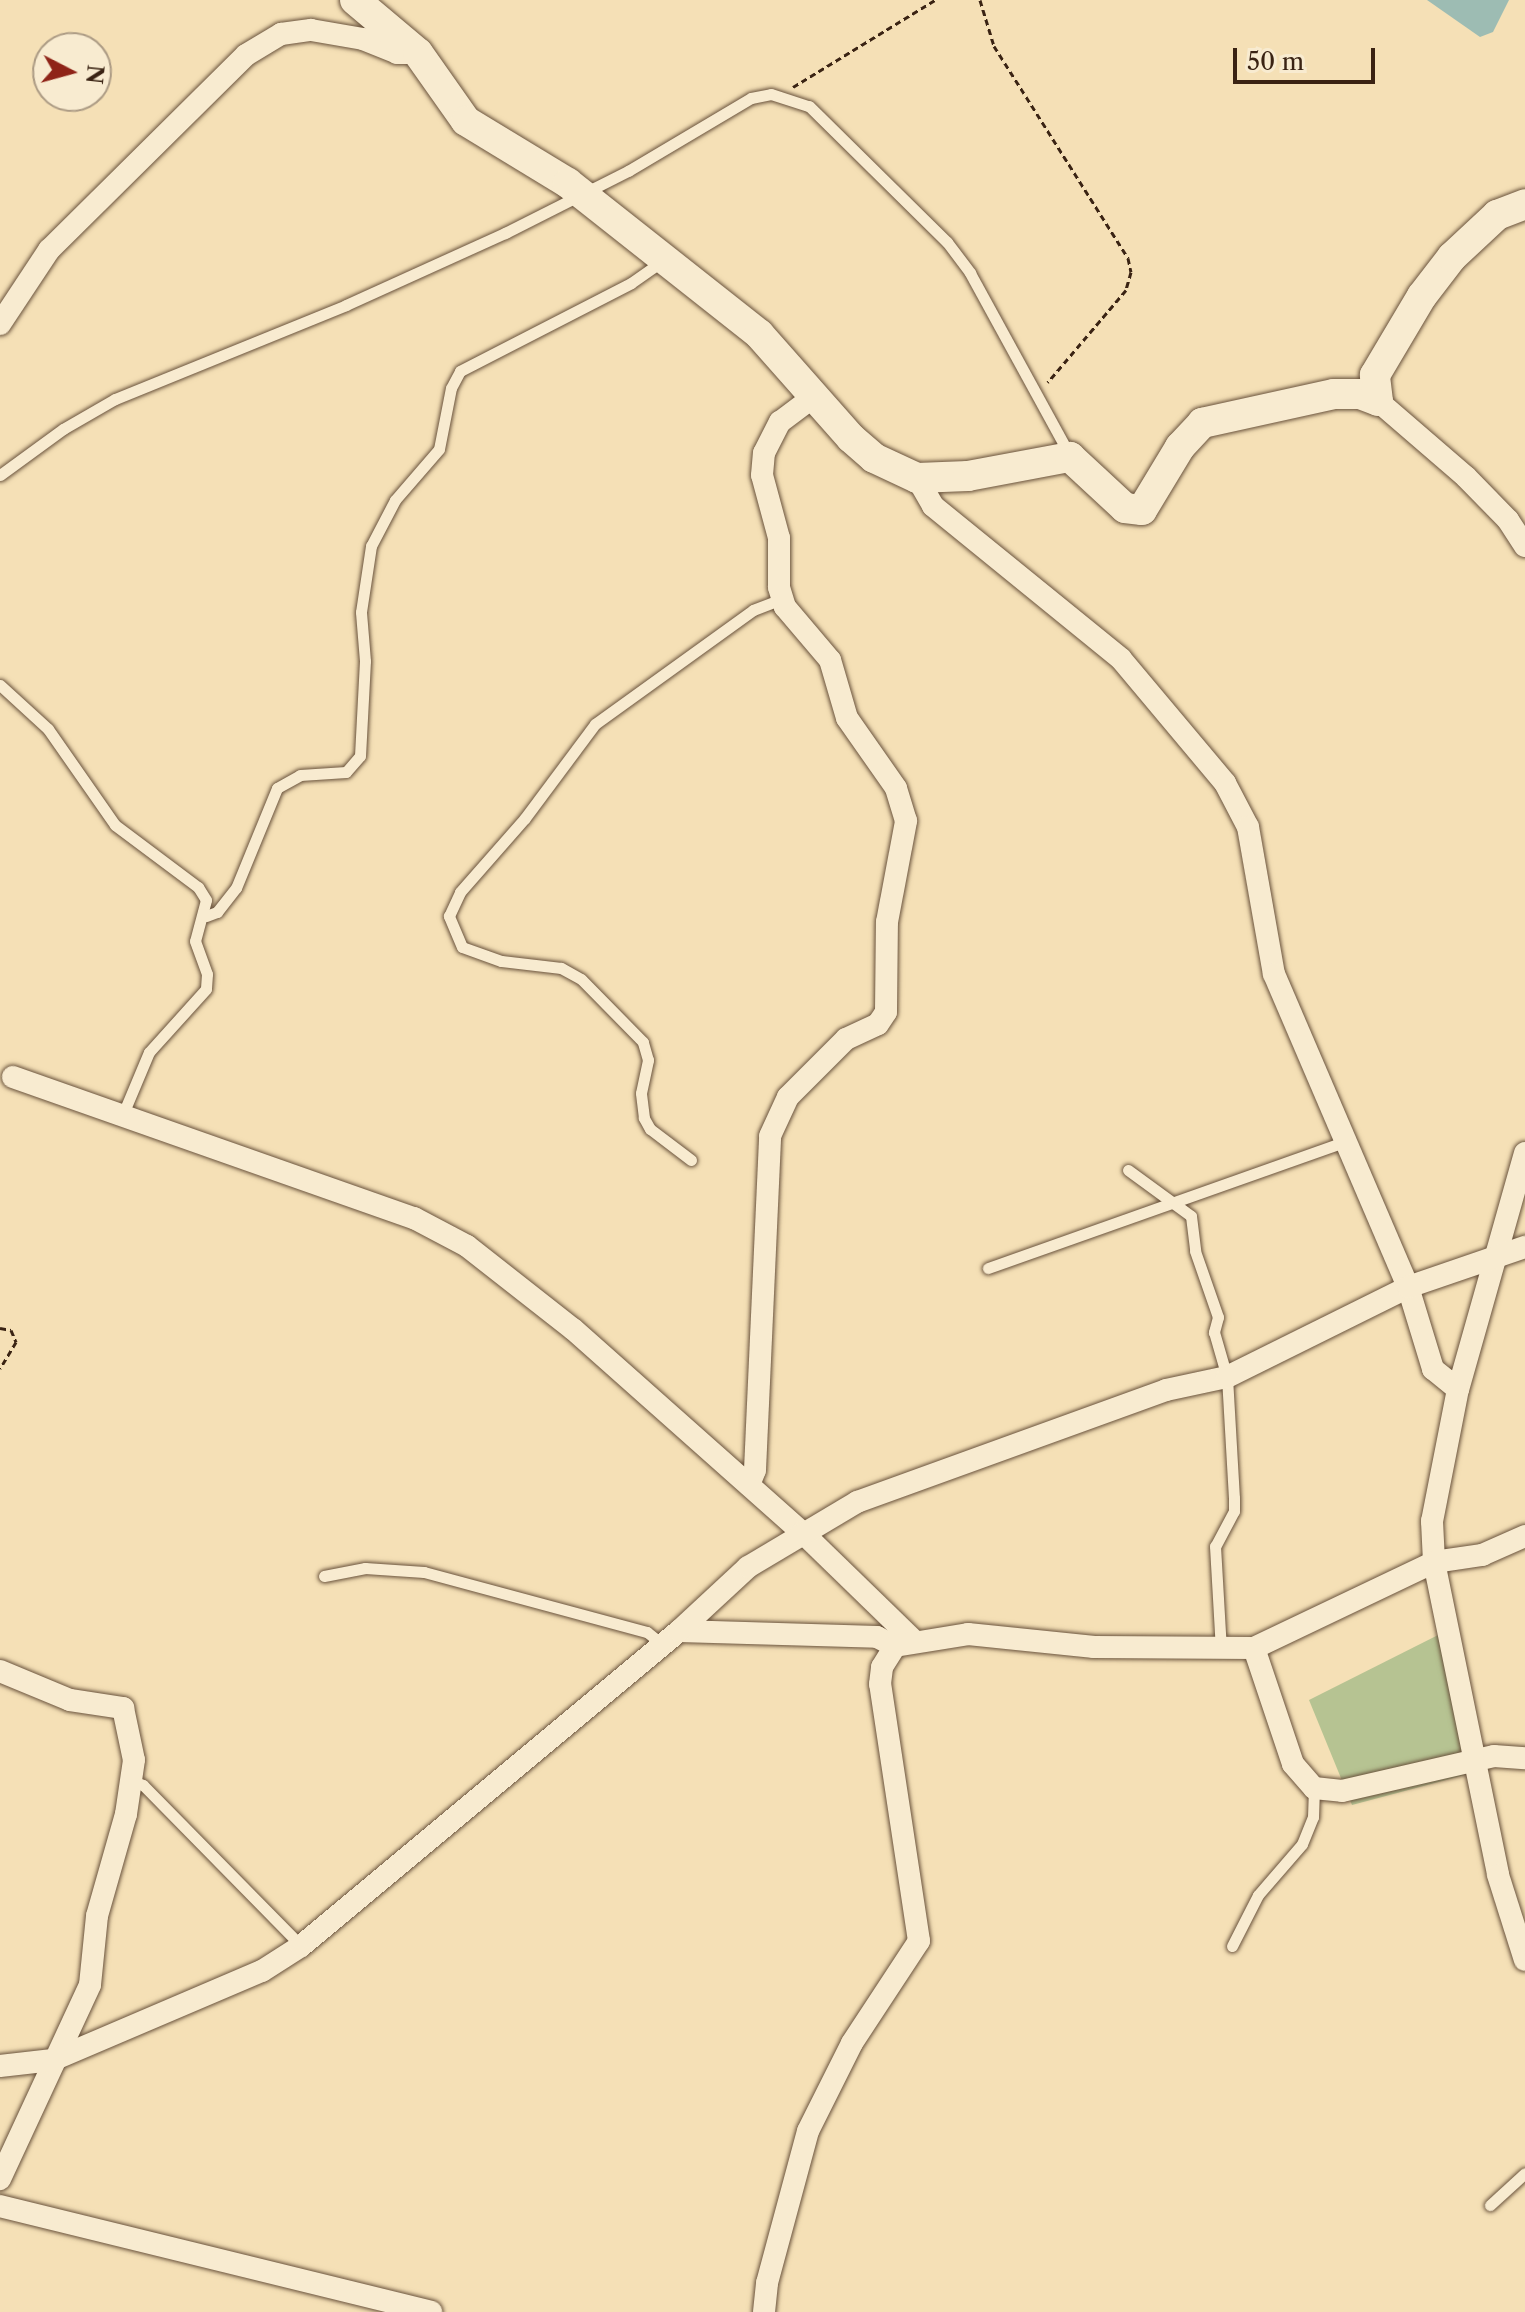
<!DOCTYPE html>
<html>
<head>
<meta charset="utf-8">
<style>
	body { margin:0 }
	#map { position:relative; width:1525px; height:2312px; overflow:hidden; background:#f5e0b6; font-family:"Libre Caslon Text",serif }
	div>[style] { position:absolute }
	.green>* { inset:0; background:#b6c392 }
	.water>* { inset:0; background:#9dbcb3 }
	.path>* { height:3px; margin-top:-1.5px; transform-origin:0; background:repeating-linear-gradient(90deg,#3a2313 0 6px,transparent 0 10px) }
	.roads { filter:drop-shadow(0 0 2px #69523c) drop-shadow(0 0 2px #69523c) }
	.lane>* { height:11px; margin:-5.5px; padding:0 5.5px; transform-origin:5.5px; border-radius:5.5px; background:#f8ebd0 }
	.street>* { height:22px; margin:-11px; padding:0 11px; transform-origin:11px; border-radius:11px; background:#f8ebd0 }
	.secondary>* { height:30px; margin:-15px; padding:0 15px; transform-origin:15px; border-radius:15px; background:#f8ebd0 }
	span { translate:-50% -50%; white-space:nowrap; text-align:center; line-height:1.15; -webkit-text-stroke:7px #f8ebd0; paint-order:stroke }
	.north { position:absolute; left:32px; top:32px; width:80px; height:80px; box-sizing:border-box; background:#f8ebd0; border:2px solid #ac9b84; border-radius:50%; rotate:96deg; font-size:22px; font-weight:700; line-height:32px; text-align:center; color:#3a2313 }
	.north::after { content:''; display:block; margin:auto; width:28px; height:36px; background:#8f2418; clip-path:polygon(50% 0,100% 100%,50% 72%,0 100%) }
	.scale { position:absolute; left:1233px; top:48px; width:142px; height:36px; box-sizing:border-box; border:4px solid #3a2313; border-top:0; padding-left:10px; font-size:24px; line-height:28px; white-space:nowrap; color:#3a2313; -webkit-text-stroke:6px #f8ebd0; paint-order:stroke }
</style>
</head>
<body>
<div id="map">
	<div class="green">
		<div style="clip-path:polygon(1454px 1627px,1480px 1771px,1352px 1805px,1309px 1700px)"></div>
	</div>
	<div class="water">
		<div style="clip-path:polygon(1427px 0,1509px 0,1493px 32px,1480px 37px)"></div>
	</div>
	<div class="path">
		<div style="left:980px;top:0;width:48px;rotate:73.1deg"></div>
		<div style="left:994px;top:46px;width:251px;rotate:57.7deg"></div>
		<div style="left:1128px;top:258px;width:14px;rotate:78deg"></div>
		<div style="left:1131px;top:272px;width:19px;rotate:106deg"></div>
		<div style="left:1126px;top:290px;width:121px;rotate:130.3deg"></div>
		<div style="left:793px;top:87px;width:167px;rotate:-31.5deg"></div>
		<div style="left:0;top:1328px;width:11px;rotate:10deg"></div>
		<div style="left:11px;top:1330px;width:13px;rotate:67deg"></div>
		<div style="left:16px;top:1342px;width:31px;rotate:121deg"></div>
	</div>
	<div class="roads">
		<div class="lane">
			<div style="left:0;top:475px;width:78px;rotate:-36.1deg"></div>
			<div style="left:63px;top:429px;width:60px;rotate:-30deg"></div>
			<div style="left:115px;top:399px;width:249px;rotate:-22.1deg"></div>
			<div style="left:346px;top:305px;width:175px;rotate:-24.4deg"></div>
			<div style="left:505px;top:233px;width:138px;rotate:-26.8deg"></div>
			<div style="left:628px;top:171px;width:143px;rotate:-30.7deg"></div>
			<div style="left:751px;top:98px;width:20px;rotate:-11deg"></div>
			<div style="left:771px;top:94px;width:40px;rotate:18deg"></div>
			<div style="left:809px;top:106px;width:194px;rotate:44.6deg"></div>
			<div style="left:947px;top:242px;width:39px;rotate:53deg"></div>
			<div style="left:970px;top:273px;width:209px;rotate:61.3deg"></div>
			<div style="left:0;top:685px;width:65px;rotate:42.5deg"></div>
			<div style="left:48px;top:729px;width:117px;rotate:55.1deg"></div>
			<div style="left:115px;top:825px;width:104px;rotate:36.8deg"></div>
			<div style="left:198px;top:887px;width:15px;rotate:58deg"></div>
			<div style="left:206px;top:900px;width:42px;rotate:105deg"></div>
			<div style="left:195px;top:941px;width:35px;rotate:70deg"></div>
			<div style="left:207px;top:974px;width:15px;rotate:94deg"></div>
			<div style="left:206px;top:989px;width:85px;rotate:132.1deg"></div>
			<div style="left:149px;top:1052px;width:67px;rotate:112.8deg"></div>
			<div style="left:206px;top:916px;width:12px;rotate:-20deg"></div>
			<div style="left:217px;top:912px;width:31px;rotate:-52deg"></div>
			<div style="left:236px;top:888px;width:108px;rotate:-67.7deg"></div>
			<div style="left:277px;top:788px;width:26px;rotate:-29deg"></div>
			<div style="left:300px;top:775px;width:46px;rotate:-3.7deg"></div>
			<div style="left:346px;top:772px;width:21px;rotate:-49deg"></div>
			<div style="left:360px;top:756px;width:95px;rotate:-87deg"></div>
			<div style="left:365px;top:661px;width:49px;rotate:-94.7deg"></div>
			<div style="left:361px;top:612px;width:67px;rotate:-81.4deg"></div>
			<div style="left:371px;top:546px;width:52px;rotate:-62.4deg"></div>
			<div style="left:395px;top:500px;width:67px;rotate:-49.2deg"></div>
			<div style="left:439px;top:449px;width:62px;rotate:-78.9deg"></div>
			<div style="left:451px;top:388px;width:19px;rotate:-62deg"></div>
			<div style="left:460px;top:371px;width:192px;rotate:-27.2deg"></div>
			<div style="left:631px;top:283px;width:40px;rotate:-34.9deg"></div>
			<div style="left:691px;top:1160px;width:51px;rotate:-142.9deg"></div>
			<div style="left:650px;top:1129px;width:13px;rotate:-119deg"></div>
			<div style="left:644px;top:1118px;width:25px;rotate:-97deg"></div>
			<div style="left:641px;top:1093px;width:34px;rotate:-78deg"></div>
			<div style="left:648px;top:1060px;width:19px;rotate:-106deg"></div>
			<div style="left:643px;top:1042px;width:88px;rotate:-134.5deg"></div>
			<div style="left:581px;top:979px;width:23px;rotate:-151deg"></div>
			<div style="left:561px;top:968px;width:60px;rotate:-173.3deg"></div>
			<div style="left:501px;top:961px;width:41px;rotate:-160.3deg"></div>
			<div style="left:462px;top:947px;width:34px;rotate:-113deg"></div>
			<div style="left:449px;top:916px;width:26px;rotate:-65deg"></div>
			<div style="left:460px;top:892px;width:98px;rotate:-48.7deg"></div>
			<div style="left:525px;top:818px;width:117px;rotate:-53.3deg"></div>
			<div style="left:595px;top:724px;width:195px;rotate:-35.8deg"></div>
			<div style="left:753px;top:610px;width:31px;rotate:-21deg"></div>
			<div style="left:1128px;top:1170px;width:78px;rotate:36.1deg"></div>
			<div style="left:1191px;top:1216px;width:35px;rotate:83deg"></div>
			<div style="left:1195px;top:1251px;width:70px;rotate:70.8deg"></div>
			<div style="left:1218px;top:1317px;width:16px;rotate:105deg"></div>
			<div style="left:1214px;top:1332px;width:47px;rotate:73.9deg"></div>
			<div style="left:1227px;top:1377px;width:121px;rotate:86.7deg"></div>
			<div style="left:1234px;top:1498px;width:13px;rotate:90deg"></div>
			<div style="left:1234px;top:1511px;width:40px;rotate:118deg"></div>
			<div style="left:1215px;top:1546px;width:103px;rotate:86.7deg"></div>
			<div style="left:988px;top:1268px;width:378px;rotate:-19.5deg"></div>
			<div style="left:324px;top:1576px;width:42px;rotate:-11deg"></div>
			<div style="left:365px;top:1568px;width:59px;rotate:3.9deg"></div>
			<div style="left:424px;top:1572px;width:231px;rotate:15.1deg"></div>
			<div style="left:647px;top:1632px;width:19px;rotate:39deg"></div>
			<div style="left:133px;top:1781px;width:11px;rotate:22deg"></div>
			<div style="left:143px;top:1785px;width:226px;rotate:45.5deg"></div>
			<div style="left:1232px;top:1946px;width:57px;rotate:-63deg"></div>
			<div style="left:1258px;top:1895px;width:67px;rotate:-49.2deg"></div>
			<div style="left:1302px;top:1844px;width:29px;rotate:-68deg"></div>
			<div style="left:1313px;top:1817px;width:29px;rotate:-88deg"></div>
			<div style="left:1490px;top:2205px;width:47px;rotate:-42.4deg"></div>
		</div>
		<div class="street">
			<div style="left:0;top:324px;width:89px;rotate:-56.5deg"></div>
			<div style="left:49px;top:250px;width:277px;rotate:-44.7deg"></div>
			<div style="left:246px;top:55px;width:41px;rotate:-31deg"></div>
			<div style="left:281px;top:34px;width:30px;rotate:-8deg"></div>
			<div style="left:311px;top:30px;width:53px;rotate:9.8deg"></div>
			<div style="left:363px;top:39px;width:37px;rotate:22deg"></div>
			<div style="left:397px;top:53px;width:21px"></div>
			<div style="left:1378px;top:401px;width:116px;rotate:40.8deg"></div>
			<div style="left:1466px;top:477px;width:60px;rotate:45.7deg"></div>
			<div style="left:1508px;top:520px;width:31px;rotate:57deg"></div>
			<div style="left:917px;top:478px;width:32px;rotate:60deg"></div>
			<div style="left:933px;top:506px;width:242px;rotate:39.1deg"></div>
			<div style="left:1121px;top:659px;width:162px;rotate:50deg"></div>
			<div style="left:1225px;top:783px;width:50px;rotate:62.4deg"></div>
			<div style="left:1248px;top:827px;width:149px;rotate:80deg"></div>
			<div style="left:1274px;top:974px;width:340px;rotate:66.8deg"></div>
			<div style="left:1408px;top:1287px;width:86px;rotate:73deg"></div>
			<div style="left:1433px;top:1369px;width:32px;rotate:39deg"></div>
			<div style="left:13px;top:1077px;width:425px;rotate:19.4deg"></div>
			<div style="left:414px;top:1218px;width:60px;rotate:27.8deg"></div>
			<div style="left:467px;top:1246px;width:135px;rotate:38.1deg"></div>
			<div style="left:573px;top:1329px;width:306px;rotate:41.6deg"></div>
			<div style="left:802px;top:1532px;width:155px;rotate:44.2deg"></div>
			<div style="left:1525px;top:1153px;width:245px;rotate:105.8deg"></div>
			<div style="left:1458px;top:1389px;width:135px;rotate:101.1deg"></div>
			<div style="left:1432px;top:1521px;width:41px;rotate:87.2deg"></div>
			<div style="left:1434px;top:1562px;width:319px;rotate:78.4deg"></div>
			<div style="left:1498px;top:1875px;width:89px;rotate:72.4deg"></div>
			<div style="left:749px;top:1485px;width:16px;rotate:-68deg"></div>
			<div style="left:755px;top:1470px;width:334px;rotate:-87.4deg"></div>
			<div style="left:770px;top:1136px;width:43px;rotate:-65.2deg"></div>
			<div style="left:788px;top:1097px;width:82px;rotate:-45deg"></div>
			<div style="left:846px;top:1039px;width:35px;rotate:-25deg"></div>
			<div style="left:878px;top:1024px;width:14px;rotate:-56deg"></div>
			<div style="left:886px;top:1012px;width:90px;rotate:-89.4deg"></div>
			<div style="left:887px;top:922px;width:103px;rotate:-79.3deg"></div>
			<div style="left:906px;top:821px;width:34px;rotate:-107deg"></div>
			<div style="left:896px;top:788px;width:85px;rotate:-125deg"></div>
			<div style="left:847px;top:718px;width:60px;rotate:-106.3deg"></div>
			<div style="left:830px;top:660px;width:70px;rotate:-130.3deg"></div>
			<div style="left:785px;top:607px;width:21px;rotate:-107deg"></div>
			<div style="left:779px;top:587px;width:49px;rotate:-90deg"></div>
			<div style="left:779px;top:538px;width:65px;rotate:-105.1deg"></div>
			<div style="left:762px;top:475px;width:22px;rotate:-85deg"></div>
			<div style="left:764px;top:453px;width:35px;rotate:-63deg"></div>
			<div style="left:780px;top:422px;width:40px;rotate:-37deg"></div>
			<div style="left:679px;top:1631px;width:198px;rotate:1.7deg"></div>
			<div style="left:877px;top:1637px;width:20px;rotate:27deg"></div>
			<div style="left:1254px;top:1648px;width:122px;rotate:71.4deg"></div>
			<div style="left:1293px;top:1764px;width:32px;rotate:49deg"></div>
			<div style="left:1314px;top:1788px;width:28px;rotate:6deg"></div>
			<div style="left:1342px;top:1791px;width:156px;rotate:-13deg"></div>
			<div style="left:1494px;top:1756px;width:31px;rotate:4deg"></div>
			<div style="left:0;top:1671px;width:76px;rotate:22.5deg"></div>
			<div style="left:70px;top:1700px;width:54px;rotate:8.6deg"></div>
			<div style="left:123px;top:1708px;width:53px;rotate:78.1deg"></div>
			<div style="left:134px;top:1760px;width:55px;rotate:98.4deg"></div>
			<div style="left:126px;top:1814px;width:106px;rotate:105.9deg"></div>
			<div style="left:97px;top:1916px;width:69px;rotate:95.8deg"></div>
			<div style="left:90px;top:1985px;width:214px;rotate:114.9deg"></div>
			<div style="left:0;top:2066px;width:53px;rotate:-6.5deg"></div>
			<div style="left:53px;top:2060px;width:227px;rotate:-23.1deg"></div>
			<div style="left:262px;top:1971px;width:46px;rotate:-32.7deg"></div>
			<div style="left:301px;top:1946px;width:492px;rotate:-39.8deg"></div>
			<div style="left:679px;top:1631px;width:94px;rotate:-42.8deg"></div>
			<div style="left:748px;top:1567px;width:127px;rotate:-30.8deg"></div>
			<div style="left:857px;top:1502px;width:329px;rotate:-19.9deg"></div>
			<div style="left:1166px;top:1390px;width:62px;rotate:-12deg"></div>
			<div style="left:1227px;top:1377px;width:202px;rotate:-26.4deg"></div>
			<div style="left:1408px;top:1287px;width:124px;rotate:-18.9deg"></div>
			<div style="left:0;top:2206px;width:444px;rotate:13.8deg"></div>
			<div style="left:764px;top:2312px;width:29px;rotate:-84deg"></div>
			<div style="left:767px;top:2283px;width:157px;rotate:-74.9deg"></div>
			<div style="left:808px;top:2131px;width:98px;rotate:-63.4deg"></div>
			<div style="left:852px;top:2043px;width:122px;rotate:-56.7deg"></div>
			<div style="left:919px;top:1941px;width:260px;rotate:-98.6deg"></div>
			<div style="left:880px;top:1684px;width:17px;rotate:-83deg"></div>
			<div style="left:882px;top:1667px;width:25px;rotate:-58deg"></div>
			<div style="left:895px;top:1646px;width:74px;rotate:-9.3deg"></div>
			<div style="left:968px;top:1634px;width:127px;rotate:5.9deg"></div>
			<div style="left:1094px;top:1647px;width:160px;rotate:0.4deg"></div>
			<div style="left:1254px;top:1648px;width:199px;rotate:-25.5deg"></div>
			<div style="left:1434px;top:1562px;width:49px;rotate:-8.3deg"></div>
			<div style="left:1482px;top:1555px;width:47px;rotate:-23.8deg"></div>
		</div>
		<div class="secondary">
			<div style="left:355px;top:0;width:82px;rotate:40.1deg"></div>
			<div style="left:418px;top:53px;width:83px;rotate:54.8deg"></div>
			<div style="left:466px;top:121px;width:119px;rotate:31.3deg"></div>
			<div style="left:568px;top:183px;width:243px;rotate:38.3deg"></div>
			<div style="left:759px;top:334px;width:139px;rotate:48.5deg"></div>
			<div style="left:851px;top:438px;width:30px;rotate:41deg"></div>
			<div style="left:874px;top:458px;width:47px;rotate:24.9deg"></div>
			<div style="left:917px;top:478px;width:51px;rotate:-2.2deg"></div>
			<div style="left:968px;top:476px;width:104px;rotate:-10.6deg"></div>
			<div style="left:1070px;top:457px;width:75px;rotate:42.8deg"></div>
			<div style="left:1125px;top:508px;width:17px;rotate:7deg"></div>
			<div style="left:1142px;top:510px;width:74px;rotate:-58.9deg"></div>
			<div style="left:1180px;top:447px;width:33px;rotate:-47deg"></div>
			<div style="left:1202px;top:423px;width:135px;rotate:-12.4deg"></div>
			<div style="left:1334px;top:394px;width:26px"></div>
			<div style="left:1360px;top:394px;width:19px;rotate:21deg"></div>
			<div style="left:1378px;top:401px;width:26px;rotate:-97deg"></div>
			<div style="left:1375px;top:375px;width:92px;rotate:-59.3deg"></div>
			<div style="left:1422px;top:296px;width:49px;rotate:-52.4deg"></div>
			<div style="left:1452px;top:257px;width:62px;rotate:-43deg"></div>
			<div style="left:1497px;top:215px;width:30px;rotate:-21deg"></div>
		</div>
	</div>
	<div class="north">N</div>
	<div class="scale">50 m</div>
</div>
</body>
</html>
